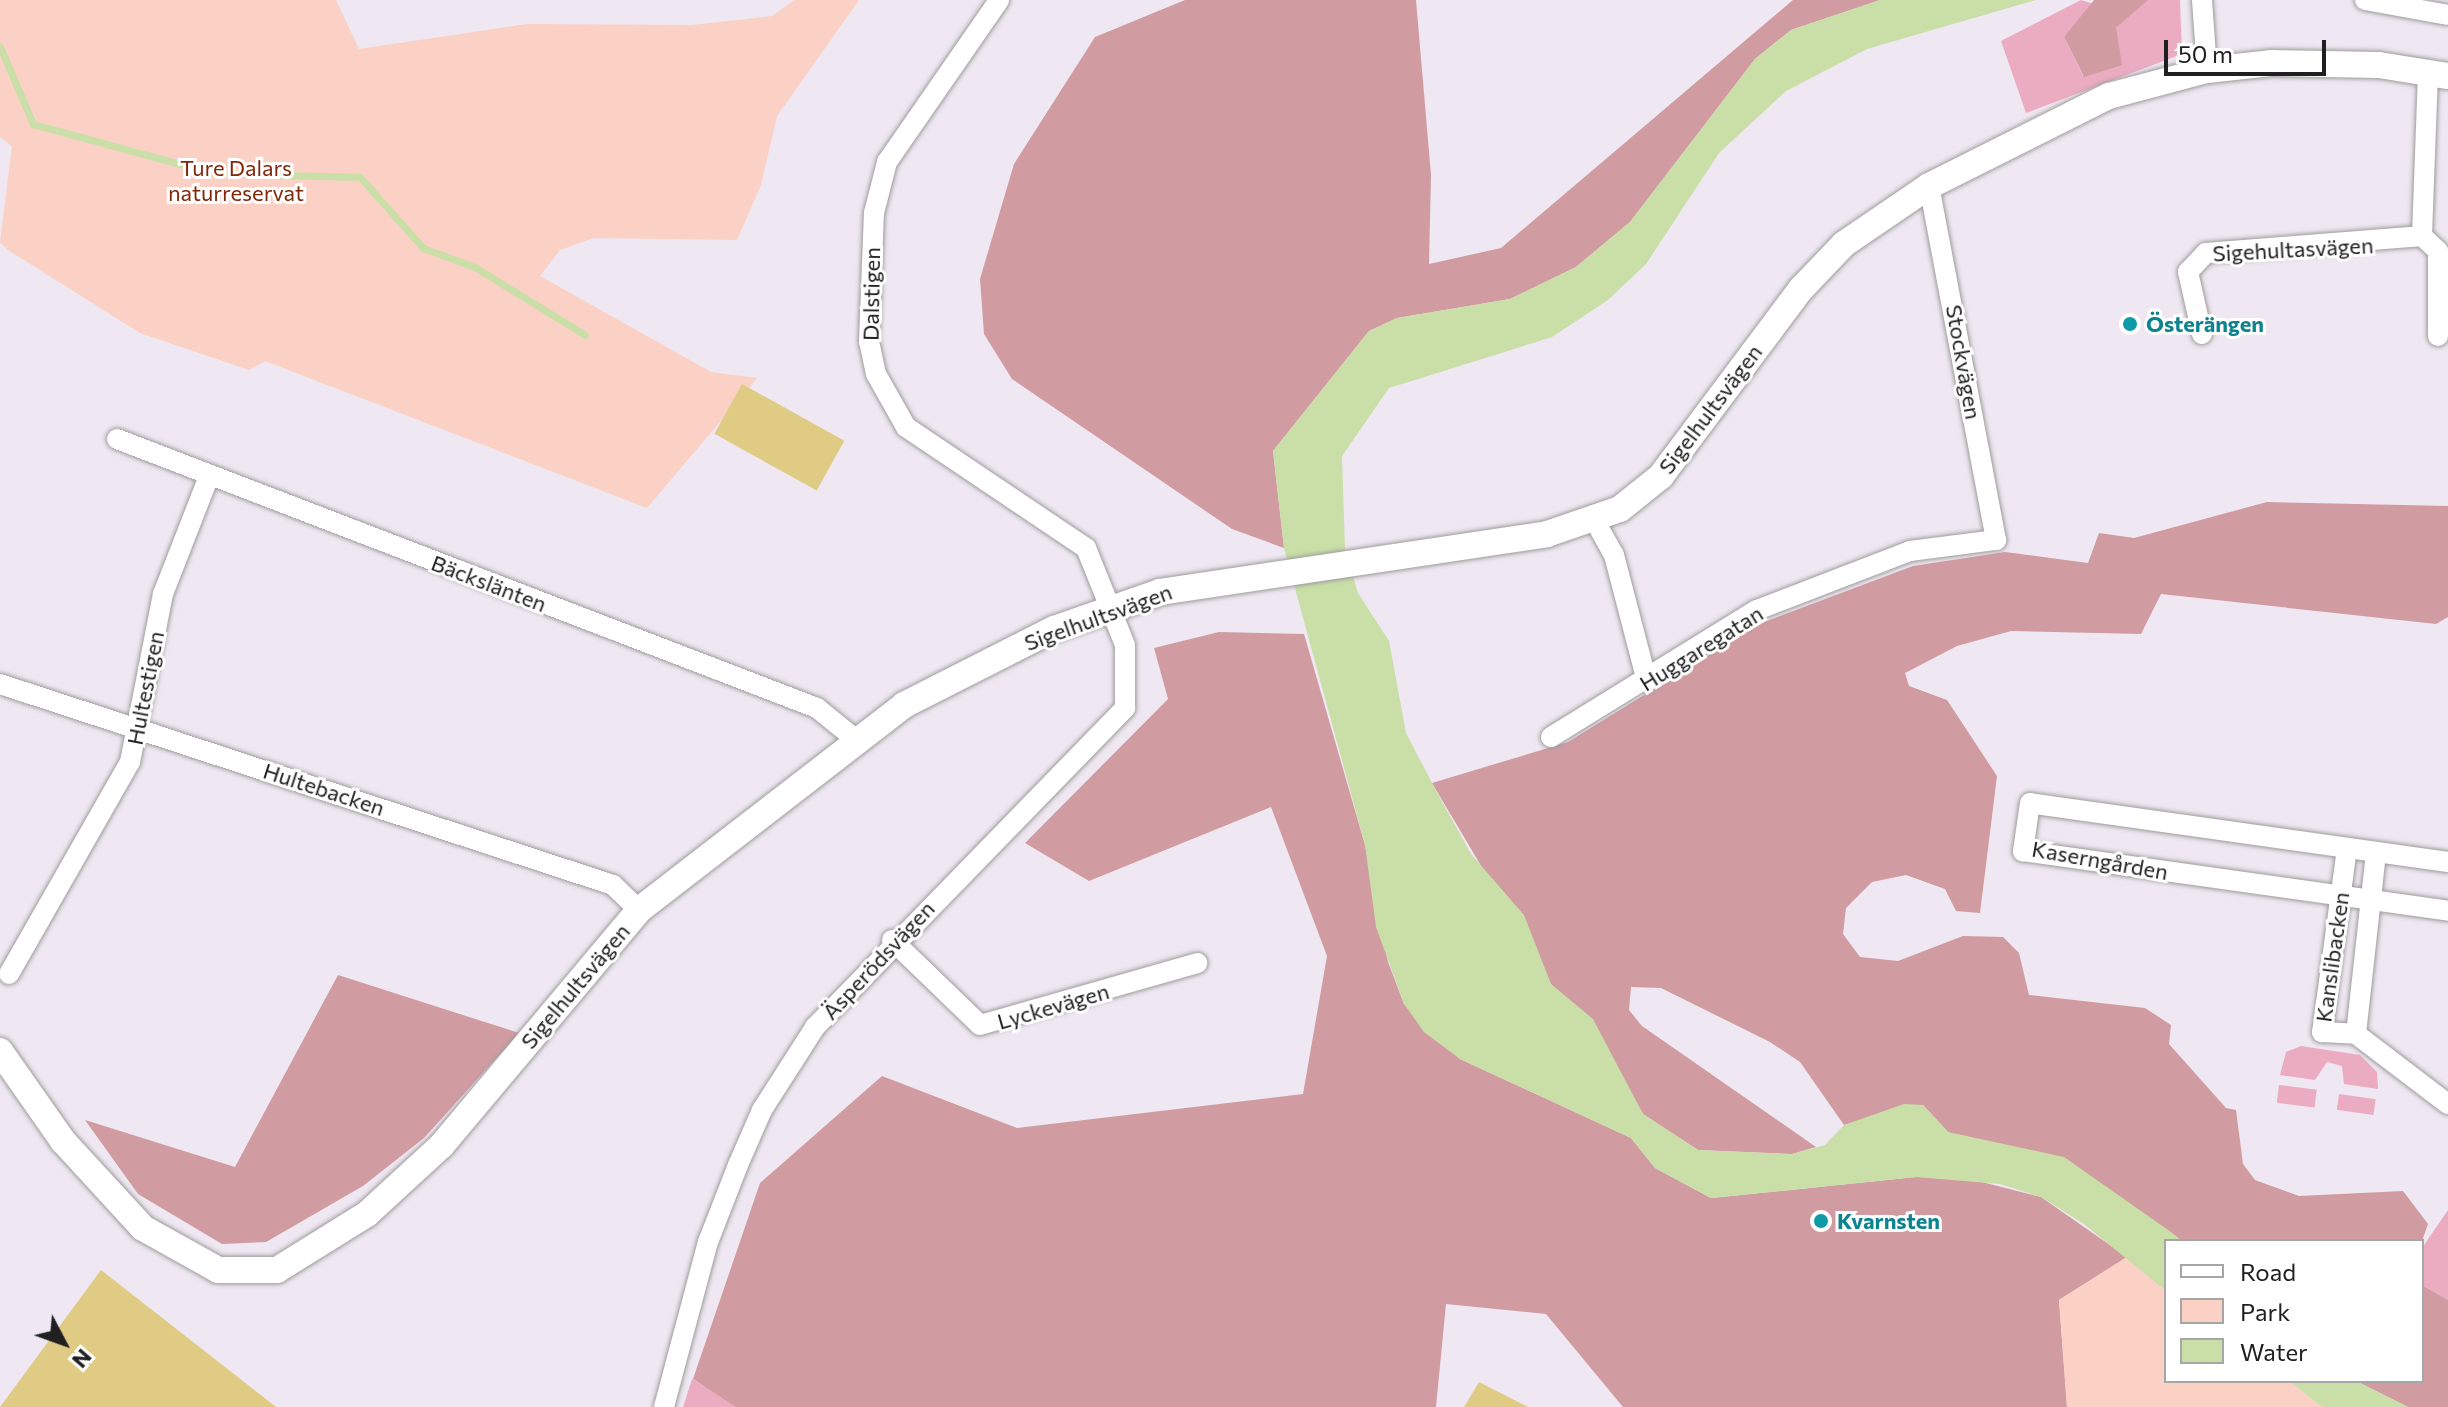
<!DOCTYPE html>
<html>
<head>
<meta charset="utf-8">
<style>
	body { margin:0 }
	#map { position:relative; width:2448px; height:1407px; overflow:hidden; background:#efe7f1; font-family:Commissioner,sans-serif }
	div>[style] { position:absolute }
	.grass>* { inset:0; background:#ebacc1; transform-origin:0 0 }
	.forest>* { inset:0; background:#d19ba2 }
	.park>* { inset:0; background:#fad1c4 }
	.pitch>* { inset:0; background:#e0cb84; transform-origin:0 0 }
	.water>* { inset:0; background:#c9dfa7 }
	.stream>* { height:7px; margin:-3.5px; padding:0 3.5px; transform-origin:3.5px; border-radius:3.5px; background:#c9dfa7 }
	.roads { filter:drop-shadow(0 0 2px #9d9d9d) drop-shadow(0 0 2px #9d9d9d) }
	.minor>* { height:20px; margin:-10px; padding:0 10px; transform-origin:10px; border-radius:10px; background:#fff }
	.tertiary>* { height:26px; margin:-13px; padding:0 13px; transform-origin:13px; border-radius:13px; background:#fff }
	.dots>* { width:22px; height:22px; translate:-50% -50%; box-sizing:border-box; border:4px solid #fff; border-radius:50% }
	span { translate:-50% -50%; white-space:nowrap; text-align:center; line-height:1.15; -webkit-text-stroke:6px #fff; paint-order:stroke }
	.park-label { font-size:22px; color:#82270a }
	.street-label { font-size:22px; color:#202020 }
	.culture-label { font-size:22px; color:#0d838f; font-weight:700 }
	.left { translate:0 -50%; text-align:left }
	.legend { position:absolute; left:2164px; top:1239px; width:260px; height:144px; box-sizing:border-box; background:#fff; border:2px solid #a6a6a6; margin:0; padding:10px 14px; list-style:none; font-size:24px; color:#202020 }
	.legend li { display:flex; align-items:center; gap:16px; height:40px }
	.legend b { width:40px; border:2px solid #a6a6a6 }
	.north { position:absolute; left:24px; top:1303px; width:80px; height:80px; -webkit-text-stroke:6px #fff; paint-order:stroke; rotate:131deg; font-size:22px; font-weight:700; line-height:32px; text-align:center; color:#202020 }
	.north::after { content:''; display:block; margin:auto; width:28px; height:36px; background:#202020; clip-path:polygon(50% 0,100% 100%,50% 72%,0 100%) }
	.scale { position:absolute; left:2164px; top:40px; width:162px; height:36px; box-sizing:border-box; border:4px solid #202020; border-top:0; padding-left:10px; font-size:24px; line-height:28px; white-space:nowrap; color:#202020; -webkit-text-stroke:6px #fff; paint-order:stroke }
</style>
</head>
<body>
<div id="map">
	<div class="grass">
		<div style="clip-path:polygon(2081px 0,2094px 4px,2064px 37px,2083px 76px,2116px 28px,2147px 0,2180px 0,2182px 54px,2026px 113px,2001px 41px)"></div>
		<div style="clip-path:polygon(2301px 1046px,2360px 1055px,2377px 1072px,2378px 1089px,2344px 1084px,2342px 1066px,2327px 1062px,2315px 1080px,2280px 1075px,2286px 1052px)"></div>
		<div style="left:2279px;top:1085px;width:38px;height:18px;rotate:7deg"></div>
		<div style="left:2339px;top:1094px;width:37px;height:16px;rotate:8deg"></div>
		<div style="clip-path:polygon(2448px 1210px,2448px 1300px,2422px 1285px,2422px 1248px)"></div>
		<div style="clip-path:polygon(692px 1379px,730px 1401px,736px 1407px,683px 1407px)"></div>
	</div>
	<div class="forest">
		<div style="clip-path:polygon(1185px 0,1416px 0,1431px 175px,1429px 264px,1501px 248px,1793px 0,1880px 0,1791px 30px,1755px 59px,1630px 222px,1576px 267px,1510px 299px,1397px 318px,1369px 331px,1273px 451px,1284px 548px,1232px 529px,1012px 379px,984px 334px,980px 279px,1014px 164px,1095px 37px)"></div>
		<div style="clip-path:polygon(2094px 0,2148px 0,2116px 28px,2122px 65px,2084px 77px,2064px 37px)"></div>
		<div style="clip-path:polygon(2267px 502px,2448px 506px,2448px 617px,2436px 624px,2161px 594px,2141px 634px,2011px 631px,1957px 646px,1905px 673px,1909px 686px,1947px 700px,1997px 776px,1980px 913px,1956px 911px,1945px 889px,1906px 875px,1872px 882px,1846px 908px,1843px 934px,1860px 957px,1898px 961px,1963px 936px,2003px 937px,2019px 953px,2029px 995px,2145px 1008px,2171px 1025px,2169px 1044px,2226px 1108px,2236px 1110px,2243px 1164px,2255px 1180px,2299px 1196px,2403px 1191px,2428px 1224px,2422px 1241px,2182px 1241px,1948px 1132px,1923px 1105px,1844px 1125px,1800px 1062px,1770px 1042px,1661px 988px,1631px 987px,1629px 1010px,1642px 1026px,1816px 1147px,1792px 1154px,1698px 1150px,1643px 1114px,1603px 1043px,1551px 984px,1432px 783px,1568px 742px,1759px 624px,1913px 566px,2005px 552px,2088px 563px,2099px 533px,2134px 538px)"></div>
		<div style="clip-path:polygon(1219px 632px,1304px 634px,1365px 845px,1388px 962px,1404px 1004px,1460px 1059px,1631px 1138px,1655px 1168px,1711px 1198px,1916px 1177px,1966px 1178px,2041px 1197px,2127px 1257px,2059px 1300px,2067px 1407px,1623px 1407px,1546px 1314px,1446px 1304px,1436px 1407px,736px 1407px,693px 1379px,760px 1183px,882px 1076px,1017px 1128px,1303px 1094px,1327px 956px,1271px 807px,1089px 881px,1025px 843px,1168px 699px,1154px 648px)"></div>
		<div style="clip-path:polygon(338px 975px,519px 1033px,424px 1138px,363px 1186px,266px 1242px,222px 1244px,138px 1194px,85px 1120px,235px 1167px)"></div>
		<div style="clip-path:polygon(2422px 1285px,2448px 1300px,2448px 1407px,2408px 1407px,2356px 1381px,2422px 1381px)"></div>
	</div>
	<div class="park">
		<div style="clip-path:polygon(0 0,336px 0,359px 49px,527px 24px,692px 25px,772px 16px,794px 0,859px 0,777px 116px,761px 185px,737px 240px,594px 238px,560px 250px,540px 276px,711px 372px,757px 378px,647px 508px,265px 361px,249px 370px,140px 333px,8px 250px,0 242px,12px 146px,0 137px)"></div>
		<div style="clip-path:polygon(2127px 1257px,2166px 1291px,2166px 1381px,2289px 1381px,2322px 1407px,2067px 1407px,2059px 1300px)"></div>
	</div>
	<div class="pitch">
		<div style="left:742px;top:384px;width:117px;height:57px;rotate:29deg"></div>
		<div style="clip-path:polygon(101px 1270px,276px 1407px,0 1407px)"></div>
		<div style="clip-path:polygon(1479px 1382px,1528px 1407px,1464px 1407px)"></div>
	</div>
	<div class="water">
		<div style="clip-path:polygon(1880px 0,2036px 0,1867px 49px,1786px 91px,1719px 153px,1646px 264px,1608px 300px,1552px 337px,1389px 388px,1342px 456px,1345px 550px,1358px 593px,1389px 641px,1406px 733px,1432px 783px,1471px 854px,1524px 915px,1551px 984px,1593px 1019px,1643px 1114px,1698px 1150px,1792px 1154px,1825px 1145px,1844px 1125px,1904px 1104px,1923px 1105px,1948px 1132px,2064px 1157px,2171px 1232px,2182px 1241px,2166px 1241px,2166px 1291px,2084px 1224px,2041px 1197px,2000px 1184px,1916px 1177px,1711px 1198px,1655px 1168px,1631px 1138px,1460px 1059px,1424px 1032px,1404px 1004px,1376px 927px,1365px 845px,1284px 548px,1273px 451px,1369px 331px,1397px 318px,1510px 299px,1576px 267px,1630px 222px,1755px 59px,1791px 30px)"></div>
		<div style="clip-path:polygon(2289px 1381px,2356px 1381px,2408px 1407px,2322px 1407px)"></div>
	</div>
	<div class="stream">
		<div style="left:0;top:47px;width:84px;rotate:66.8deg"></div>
		<div style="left:33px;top:124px;width:187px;rotate:15.2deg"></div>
		<div style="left:213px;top:173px;width:147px;rotate:1.6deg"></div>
		<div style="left:360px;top:177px;width:95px;rotate:48.4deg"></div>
		<div style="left:423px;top:248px;width:55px;rotate:20.1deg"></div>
		<div style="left:475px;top:267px;width:129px;rotate:31.7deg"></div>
	</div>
	<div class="roads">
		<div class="minor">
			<div style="left:2202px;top:0;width:70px;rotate:85.9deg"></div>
			<div style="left:2365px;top:0;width:84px;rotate:10.2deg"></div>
			<div style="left:2422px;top:236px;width:22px;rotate:43deg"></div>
			<div style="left:2438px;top:251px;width:85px;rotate:90deg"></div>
			<div style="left:2202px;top:334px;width:64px;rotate:-102.7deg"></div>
			<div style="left:2188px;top:272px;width:26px;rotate:-47deg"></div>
			<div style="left:2206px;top:253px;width:217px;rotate:-4.5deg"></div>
			<div style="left:2422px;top:236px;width:164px;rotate:-87.9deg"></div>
			<div style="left:117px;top:439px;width:750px;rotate:21.02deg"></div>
			<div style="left:817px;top:708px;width:48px;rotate:39deg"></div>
			<div style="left:1595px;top:521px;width:39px;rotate:61deg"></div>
			<div style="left:1614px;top:555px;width:131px;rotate:75.4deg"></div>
			<div style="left:0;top:684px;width:645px;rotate:18.15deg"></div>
			<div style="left:613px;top:885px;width:36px;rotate:44deg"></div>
			<div style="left:1551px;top:737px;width:242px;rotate:-31.7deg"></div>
			<div style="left:1757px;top:610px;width:164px;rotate:-21.1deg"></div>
			<div style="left:1910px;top:551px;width:87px;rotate:-7.3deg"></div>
			<div style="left:1996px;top:540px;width:360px;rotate:-100.7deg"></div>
			<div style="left:2347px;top:848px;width:186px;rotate:97.7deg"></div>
			<div style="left:2322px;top:1032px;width:34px;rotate:3deg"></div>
			<div style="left:2356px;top:1034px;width:116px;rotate:37.3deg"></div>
			<div style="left:2448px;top:862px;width:422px;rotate:-172deg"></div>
			<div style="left:2030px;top:803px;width:49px;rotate:98.3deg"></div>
			<div style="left:2023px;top:851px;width:429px;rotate:8deg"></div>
			<div style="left:892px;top:940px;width:122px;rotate:44deg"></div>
			<div style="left:980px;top:1025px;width:226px;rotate:-15.9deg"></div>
			<div style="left:9px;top:974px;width:244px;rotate:-60.3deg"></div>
			<div style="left:130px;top:762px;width:171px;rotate:-78.9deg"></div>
			<div style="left:163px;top:594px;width:127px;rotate:-68.7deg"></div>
			<div style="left:2356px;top:1034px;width:183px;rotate:-83.7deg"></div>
			<div style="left:664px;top:1407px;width:171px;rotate:-75.1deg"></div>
			<div style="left:708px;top:1242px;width:83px;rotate:-68.7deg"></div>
			<div style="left:738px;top:1165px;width:60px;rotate:-66.4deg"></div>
			<div style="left:762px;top:1110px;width:98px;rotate:-57.4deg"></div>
			<div style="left:815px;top:1027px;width:445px;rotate:-45.8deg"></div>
			<div style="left:1125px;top:708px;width:63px;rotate:-90deg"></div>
			<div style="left:1125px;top:645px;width:105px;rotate:-111.9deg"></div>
			<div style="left:1086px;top:548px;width:217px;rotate:-146.1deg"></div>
			<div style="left:906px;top:427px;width:61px;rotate:-119.5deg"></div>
			<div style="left:876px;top:374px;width:33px;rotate:-102deg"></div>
			<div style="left:869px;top:342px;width:129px;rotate:-87.8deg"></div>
			<div style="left:874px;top:213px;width:53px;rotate:-75.7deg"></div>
			<div style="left:887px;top:162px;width:197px;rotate:-55.3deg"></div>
		</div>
		<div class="tertiary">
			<div style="left:0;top:1051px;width:110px;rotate:55deg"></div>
			<div style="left:63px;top:1141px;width:118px;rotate:47.4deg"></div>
			<div style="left:143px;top:1228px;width:86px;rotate:29.2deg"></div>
			<div style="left:218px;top:1270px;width:59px"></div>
			<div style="left:277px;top:1270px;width:106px;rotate:-31.9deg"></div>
			<div style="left:367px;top:1214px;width:102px;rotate:-42.6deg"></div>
			<div style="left:442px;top:1145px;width:307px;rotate:-50deg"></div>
			<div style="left:639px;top:910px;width:335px;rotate:-37.7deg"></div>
			<div style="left:904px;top:705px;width:168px;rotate:-26.9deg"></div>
			<div style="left:1054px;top:629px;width:112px;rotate:-19.2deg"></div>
			<div style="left:1160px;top:592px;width:391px;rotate:-8.5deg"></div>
			<div style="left:1547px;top:534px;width:77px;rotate:-18.9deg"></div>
			<div style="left:1620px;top:509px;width:53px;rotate:-38.8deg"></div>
			<div style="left:1661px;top:476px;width:234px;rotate:-53.2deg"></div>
			<div style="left:1801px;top:289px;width:62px;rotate:-46.3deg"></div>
			<div style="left:1844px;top:244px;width:103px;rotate:-34.3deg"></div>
			<div style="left:1929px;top:186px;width:201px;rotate:-26.6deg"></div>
			<div style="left:2109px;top:96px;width:101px;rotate:-14.9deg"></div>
			<div style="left:2207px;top:70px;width:64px;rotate:-6.2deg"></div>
			<div style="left:2271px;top:63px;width:108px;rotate:1.1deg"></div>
			<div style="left:2379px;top:65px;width:70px;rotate:9.1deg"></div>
		</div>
	</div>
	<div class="dots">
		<div style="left:2130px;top:324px;background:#0f9aa8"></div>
		<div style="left:1821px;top:1221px;background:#0f9aa8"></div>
	</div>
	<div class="park-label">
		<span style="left:236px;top:180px">Ture Dalars<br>naturreservat</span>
	</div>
	<div class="street-label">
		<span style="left:2293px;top:249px;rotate:-3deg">Sigehultasvägen</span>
		<span style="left:871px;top:294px;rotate:-89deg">Dalstigen</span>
		<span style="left:1964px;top:362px;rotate:80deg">Stockvägen</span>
		<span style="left:1710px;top:409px;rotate:-53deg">Sigelhultsvägen</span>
		<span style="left:489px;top:583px;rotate:21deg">Bäckslänten</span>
		<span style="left:1098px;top:617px;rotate:-20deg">Sigelhultsvägen</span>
		<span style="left:1701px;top:648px;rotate:-32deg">Huggaregatan</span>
		<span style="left:145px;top:688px;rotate:-79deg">Hultestigen</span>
		<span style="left:324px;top:789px;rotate:18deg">Hultebacken</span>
		<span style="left:2100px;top:860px;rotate:10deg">Kaserngården</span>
		<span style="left:2332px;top:957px;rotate:-82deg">Kanslibacken</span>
		<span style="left:878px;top:960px;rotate:-47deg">Äsperödsvägen</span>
		<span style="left:575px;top:986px;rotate:-50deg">Sigelhultsvägen</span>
		<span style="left:1053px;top:1006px;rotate:-16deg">Lyckevägen</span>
	</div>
	<div class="culture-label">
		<span class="left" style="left:2146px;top:324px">Österängen</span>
		<span class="left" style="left:1837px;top:1221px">Kvarnsten</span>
	</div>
	<ul class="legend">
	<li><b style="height:10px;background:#fff"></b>Road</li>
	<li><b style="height:22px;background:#fad1c4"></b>Park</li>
	<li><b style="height:22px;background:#c9dfa7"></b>Water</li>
	</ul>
	<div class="north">N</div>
	<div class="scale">50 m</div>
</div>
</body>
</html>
